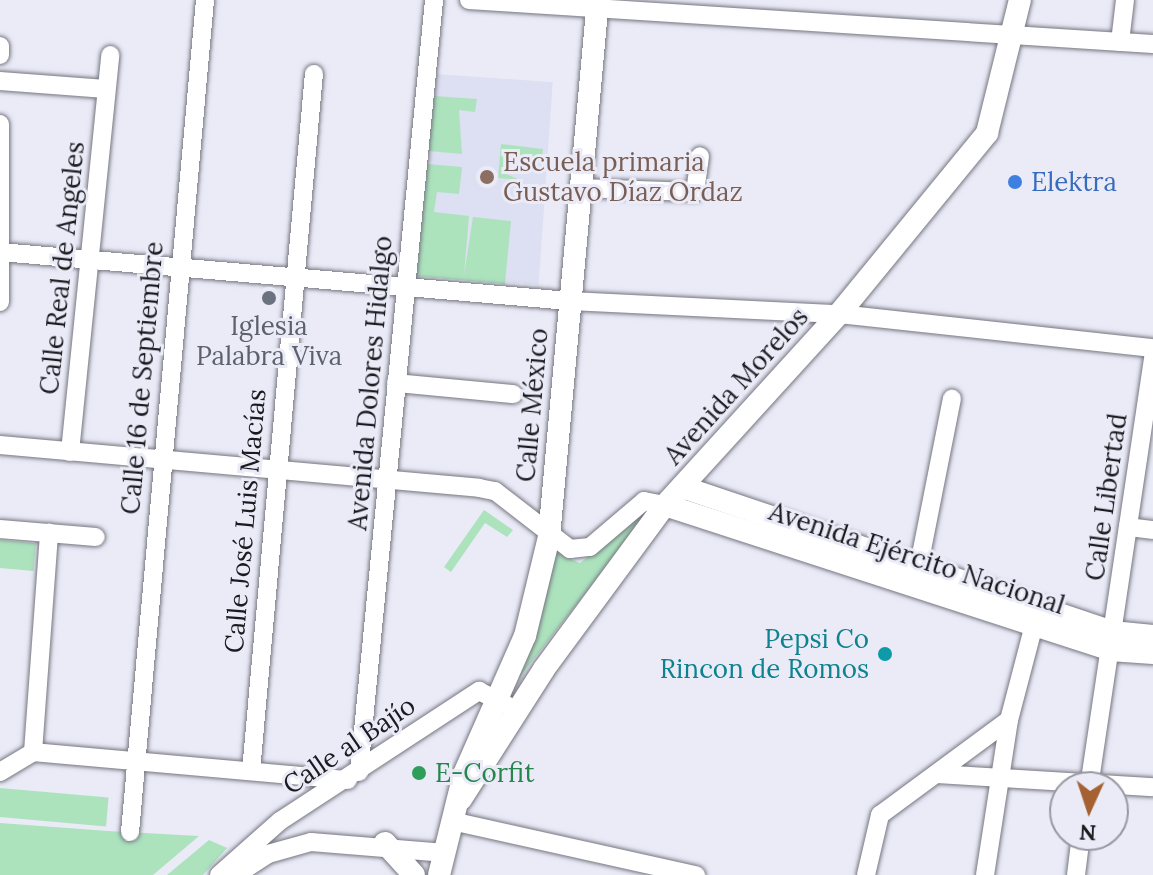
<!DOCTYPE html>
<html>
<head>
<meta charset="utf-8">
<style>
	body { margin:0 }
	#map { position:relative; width:1153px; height:875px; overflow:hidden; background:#eaebf7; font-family:Lora,serif }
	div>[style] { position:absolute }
	.built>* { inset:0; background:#dddff2; transform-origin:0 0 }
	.green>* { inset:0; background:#ace3bd; transform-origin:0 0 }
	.roads { filter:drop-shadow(0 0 2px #757680) drop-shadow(0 0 2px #757680) }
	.minor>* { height:18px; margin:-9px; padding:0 9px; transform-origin:9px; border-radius:9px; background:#fff }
	.major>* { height:22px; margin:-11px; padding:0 11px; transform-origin:11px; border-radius:11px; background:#fff }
	.dots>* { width:22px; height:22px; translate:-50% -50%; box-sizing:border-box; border:4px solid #eaebf7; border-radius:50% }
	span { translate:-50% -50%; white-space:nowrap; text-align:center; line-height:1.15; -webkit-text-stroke:6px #eaebf7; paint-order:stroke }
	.education-label { font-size:26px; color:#785e54 }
	.left { translate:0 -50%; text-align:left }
	.shop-label { font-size:26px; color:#366cbe }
	.street-label { font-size:26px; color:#1a1b1f }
	.worship-label { font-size:26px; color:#5b616d }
	.culture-label { font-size:26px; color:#0d838f }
	.right { translate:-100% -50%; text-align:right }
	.leisure-label { font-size:26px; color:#27864d }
	.north { position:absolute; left:1049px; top:771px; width:80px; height:80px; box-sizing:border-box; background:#eaebf7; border:2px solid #9798a1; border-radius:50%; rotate:183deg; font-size:22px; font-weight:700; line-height:32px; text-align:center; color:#1a1b1f }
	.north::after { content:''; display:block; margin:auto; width:28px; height:36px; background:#a56132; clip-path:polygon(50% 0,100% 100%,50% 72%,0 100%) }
</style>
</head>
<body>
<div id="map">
	<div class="built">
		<div style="left:436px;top:74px;width:117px;height:203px;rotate:4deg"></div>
	</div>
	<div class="green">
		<div style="clip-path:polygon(434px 96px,477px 99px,475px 112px,459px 110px,462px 154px,428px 151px)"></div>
		<div style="clip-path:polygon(501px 144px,543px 149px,542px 158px,506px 154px,504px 173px,520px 180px,498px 178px)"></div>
		<div style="clip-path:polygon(427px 164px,462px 167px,459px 194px,437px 192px,434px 212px,469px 216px,464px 275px,473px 217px,511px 221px,505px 284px,416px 276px)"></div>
		<div style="clip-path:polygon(484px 510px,513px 530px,507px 537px,485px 523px,451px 572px,444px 567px)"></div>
		<div style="clip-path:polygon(646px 510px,648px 513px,508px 692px,551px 550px,580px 563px)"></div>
		<div style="left:0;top:540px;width:36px;height:28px;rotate:5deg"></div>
		<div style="left:0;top:788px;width:109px;height:29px;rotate:5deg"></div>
		<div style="clip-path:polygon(0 823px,108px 831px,199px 836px,153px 875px,0 875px)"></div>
		<div style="clip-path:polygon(209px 840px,227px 848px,203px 875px,167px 875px)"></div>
	</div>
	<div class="roads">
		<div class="minor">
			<div style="left:469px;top:0;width:685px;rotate:3.68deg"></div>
			<div style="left:1120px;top:42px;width:42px;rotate:-83.2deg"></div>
			<div style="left:0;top:55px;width:9px;rotate:-90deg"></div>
			<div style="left:0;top:81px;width:106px;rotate:4.3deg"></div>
			<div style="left:0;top:124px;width:178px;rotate:90deg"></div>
			<div style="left:579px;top:188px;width:116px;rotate:2deg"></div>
			<div style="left:695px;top:192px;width:36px;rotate:-82deg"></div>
			<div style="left:0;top:252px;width:571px;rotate:4.92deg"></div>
			<div style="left:569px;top:301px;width:270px;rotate:2.8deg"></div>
			<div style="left:839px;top:314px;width:316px;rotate:6.2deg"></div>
			<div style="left:396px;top:383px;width:118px;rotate:5.4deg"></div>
			<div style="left:0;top:445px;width:481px;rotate:5.1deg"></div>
			<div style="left:479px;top:488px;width:16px;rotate:11deg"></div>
			<div style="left:495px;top:491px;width:95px;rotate:37.7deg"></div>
			<div style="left:570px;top:549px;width:20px;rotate:-6deg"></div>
			<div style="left:590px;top:547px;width:71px;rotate:-40.4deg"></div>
			<div style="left:644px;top:501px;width:21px;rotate:11deg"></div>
			<div style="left:70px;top:452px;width:399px;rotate:-84.2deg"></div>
			<div style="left:1128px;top:527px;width:25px;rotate:7deg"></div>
			<div style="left:0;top:529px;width:96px;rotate:4.8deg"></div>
			<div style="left:916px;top:580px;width:185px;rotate:-78.8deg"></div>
			<div style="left:33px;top:752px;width:220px;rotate:-85.8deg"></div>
			<div style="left:251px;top:771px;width:700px;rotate:-84.84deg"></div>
			<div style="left:0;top:772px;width:39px;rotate:-31deg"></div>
			<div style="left:33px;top:752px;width:316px;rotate:5.1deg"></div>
			<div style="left:359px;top:772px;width:776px;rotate:-84.45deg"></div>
			<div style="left:938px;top:774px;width:215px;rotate:3.5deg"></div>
			<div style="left:1089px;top:787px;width:435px;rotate:-81.5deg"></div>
			<div style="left:456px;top:822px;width:246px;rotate:12.5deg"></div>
			<div style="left:130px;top:832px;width:835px;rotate:-84.85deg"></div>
			<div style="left:219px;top:875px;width:81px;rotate:-41.5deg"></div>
			<div style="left:280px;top:821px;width:238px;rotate:-33.2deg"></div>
			<div style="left:479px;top:691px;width:31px;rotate:27deg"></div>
			<div style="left:236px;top:875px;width:38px;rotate:-33deg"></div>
			<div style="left:268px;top:854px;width:45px;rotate:-15.6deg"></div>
			<div style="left:311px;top:842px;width:135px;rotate:4.7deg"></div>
			<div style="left:866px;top:875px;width:62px;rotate:-76.9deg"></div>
			<div style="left:880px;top:815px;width:160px;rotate:-36.4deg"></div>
			<div style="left:985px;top:875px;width:157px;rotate:-81.2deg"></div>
			<div style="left:1009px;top:720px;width:98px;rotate:-75.3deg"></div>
			<div style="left:1076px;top:875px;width:40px;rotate:-82.9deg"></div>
		</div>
		<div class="major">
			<div style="left:682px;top:487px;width:454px;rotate:18.6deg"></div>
			<div style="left:1112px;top:632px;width:41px;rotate:5.6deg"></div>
			<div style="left:665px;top:505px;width:468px;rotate:18deg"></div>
			<div style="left:1110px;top:650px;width:43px;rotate:4deg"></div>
			<div style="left:461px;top:799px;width:154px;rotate:-57.4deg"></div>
			<div style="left:544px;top:669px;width:204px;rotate:-53.6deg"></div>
			<div style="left:665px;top:505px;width:258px;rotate:-47.7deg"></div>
			<div style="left:839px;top:314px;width:234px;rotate:-50.7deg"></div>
			<div style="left:987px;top:133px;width:137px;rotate:-76.1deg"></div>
			<div style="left:385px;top:843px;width:43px;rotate:47.8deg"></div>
			<div style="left:439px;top:875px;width:104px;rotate:-76.1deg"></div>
			<div style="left:464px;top:774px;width:151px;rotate:-66.2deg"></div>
			<div style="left:525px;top:636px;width:102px;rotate:-76.4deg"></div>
			<div style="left:549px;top:537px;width:539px;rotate:-84.79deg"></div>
		</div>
	</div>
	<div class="dots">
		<div style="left:487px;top:177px;background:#8d6e63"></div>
		<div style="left:1015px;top:182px;background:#3f7fe0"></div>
		<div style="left:269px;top:298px;background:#6b7280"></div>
		<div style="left:885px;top:654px;background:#0f9aa8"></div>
		<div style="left:419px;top:773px;background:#2e9e5b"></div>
	</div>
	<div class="education-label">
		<span class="left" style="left:503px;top:177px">Escuela primaria<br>Gustavo Díaz Ordaz</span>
	</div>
	<div class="shop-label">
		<span class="left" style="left:1031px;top:182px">Elektra</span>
	</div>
	<div class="street-label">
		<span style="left:62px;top:268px;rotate:-84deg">Calle Real de Angeles</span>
		<span style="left:142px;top:378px;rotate:-85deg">Calle 16 de Septiembre</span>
		<span style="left:370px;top:383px;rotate:-85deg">Avenida Dolores Hidalgo</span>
		<span style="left:736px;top:386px;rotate:-48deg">Avenida Morelos</span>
		<span style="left:532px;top:405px;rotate:-85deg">Calle México</span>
		<span style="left:1106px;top:497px;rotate:-82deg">Calle Libertad</span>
		<span style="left:245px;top:521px;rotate:-85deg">Calle José Luis Macías</span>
		<span style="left:917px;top:558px;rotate:18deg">Avenida Ejército Nacional</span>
		<span style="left:349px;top:745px;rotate:-34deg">Calle al Bajío</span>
	</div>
	<div class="worship-label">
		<span style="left:269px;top:341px">Iglesia<br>Palabra Viva</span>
	</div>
	<div class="culture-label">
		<span class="right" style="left:869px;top:654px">Pepsi Co<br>Rincon de Romos</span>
	</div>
	<div class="leisure-label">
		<span class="left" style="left:435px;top:773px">E-Corfit</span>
	</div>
	<div class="north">N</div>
</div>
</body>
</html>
